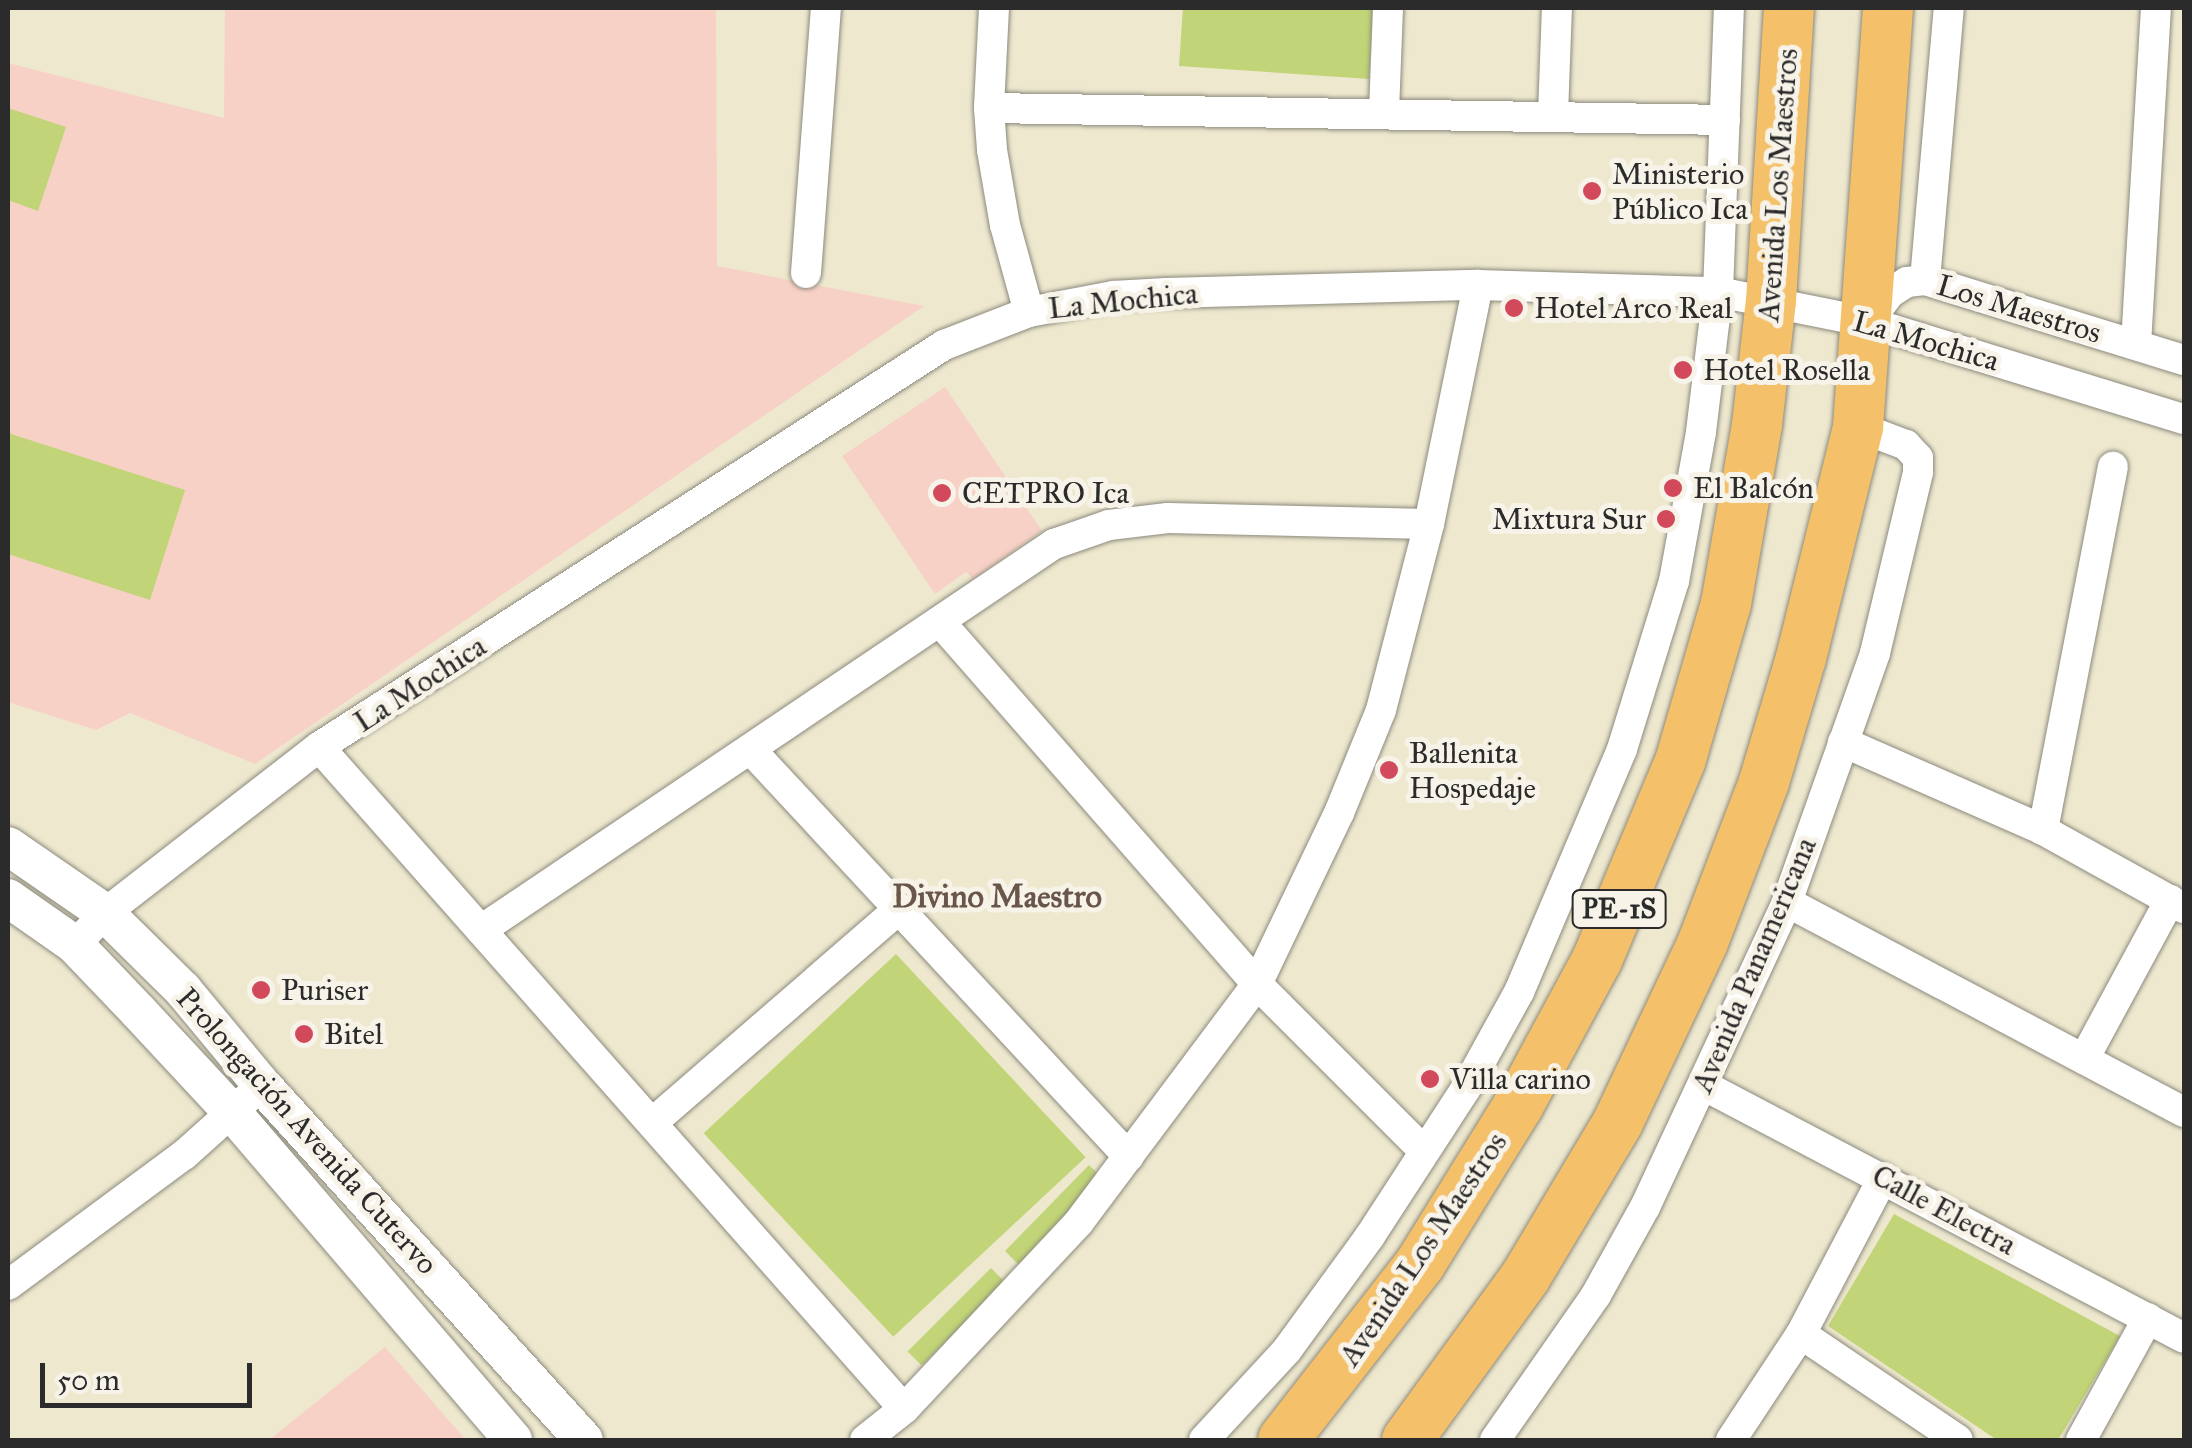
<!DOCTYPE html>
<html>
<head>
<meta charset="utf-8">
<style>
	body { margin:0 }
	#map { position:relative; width:2192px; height:1448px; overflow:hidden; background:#eee8cf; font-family:"IM FELL Great Primer",serif }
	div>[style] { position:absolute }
	.built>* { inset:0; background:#f7d1c6 }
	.green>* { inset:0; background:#c1d477; transform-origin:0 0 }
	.roads { filter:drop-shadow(0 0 2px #8c8a7d) drop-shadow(0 0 2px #8c8a7d) }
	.minor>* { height:30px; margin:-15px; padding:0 15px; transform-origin:15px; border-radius:15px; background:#fff }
	.tertiary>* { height:38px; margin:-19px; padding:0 19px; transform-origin:19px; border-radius:19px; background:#fff }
	.trunk>* { height:50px; margin:-25px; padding:0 25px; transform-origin:25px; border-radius:25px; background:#f4c16a }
	.dots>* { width:28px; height:28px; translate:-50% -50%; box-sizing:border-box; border:5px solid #f7f3e8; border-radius:50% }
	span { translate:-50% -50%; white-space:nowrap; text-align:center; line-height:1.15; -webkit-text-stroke:10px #f7f3e8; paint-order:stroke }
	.shield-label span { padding:2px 8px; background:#f7f3e8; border:2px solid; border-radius:8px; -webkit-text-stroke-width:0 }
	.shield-label { font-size:28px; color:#2b2b2b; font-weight:700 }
	.poi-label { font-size:30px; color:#2b2b2b }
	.left { translate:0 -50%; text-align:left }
	.right { translate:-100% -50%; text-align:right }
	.street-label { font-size:30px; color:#2b2b2b }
	.neighbourhood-label { font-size:32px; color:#6a554a; font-weight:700 }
	.frame { position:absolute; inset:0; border:10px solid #2b2b2b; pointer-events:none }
	.scale { position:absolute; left:40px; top:1363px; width:212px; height:45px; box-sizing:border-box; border:5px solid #2b2b2b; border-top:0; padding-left:12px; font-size:30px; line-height:35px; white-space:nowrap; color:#2b2b2b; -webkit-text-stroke:8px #f7f3e8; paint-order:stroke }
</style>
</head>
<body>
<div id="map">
	<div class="built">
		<div style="clip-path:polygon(225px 8px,716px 8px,717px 266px,924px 306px,255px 764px,130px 713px,96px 730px,8px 702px,8px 63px,224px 118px)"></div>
		<div style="clip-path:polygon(945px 387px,1042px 531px,973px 579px,966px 572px,935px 594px,842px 456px)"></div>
		<div style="clip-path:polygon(385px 1347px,466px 1440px,269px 1440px)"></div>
	</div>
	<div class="green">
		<div style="clip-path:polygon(1183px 8px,1373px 8px,1369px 79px,1179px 66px)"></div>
		<div style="clip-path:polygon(8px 108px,66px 127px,38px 211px,8px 200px)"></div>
		<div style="clip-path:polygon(8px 433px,185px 490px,150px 600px,8px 554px)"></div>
		<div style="left:896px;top:954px;width:278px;height:263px;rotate:47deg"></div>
		<div style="clip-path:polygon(1089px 1165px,1102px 1178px,1021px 1267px,1005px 1251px)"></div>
		<div style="clip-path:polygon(1894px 1214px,2120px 1336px,2058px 1440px,1997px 1440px,1828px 1326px)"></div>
		<div style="left:991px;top:1268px;width:20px;height:118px;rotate:45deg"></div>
	</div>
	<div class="roads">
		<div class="minor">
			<div style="left:994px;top:8px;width:100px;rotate:92.9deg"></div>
			<div style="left:989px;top:108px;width:42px;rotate:85.9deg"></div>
			<div style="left:992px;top:150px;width:76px;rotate:80.2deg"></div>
			<div style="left:1005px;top:225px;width:90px;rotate:74.6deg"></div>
			<div style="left:989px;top:108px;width:736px;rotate:0.93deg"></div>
			<div style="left:1384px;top:112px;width:104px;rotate:-87.8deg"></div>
			<div style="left:1553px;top:115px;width:107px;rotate:-87.9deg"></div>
			<div style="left:806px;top:273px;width:266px;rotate:-85.7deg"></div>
			<div style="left:1925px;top:280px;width:273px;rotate:-85deg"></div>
			<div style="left:1868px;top:322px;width:36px;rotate:-53deg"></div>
			<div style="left:1890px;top:293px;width:20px;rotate:-33deg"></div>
			<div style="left:1907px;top:282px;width:18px;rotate:-6deg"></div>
			<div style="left:1925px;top:280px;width:271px;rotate:17.2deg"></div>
			<div style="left:2136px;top:344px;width:337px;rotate:-86.6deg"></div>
			<div style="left:940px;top:622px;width:481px;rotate:48.8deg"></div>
			<div style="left:1257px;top:984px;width:236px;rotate:45deg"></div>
			<div style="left:1843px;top:742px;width:219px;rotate:23.7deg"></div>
			<div style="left:2043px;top:830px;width:161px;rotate:29deg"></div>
			<div style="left:319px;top:747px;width:883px;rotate:48.53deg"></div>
			<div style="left:751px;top:750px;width:555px;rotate:47.12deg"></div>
			<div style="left:2043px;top:830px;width:370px;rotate:-79.1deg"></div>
			<div style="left:1787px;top:902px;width:449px;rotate:27.9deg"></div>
			<div style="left:481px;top:930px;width:691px;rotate:-33.97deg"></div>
			<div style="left:1054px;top:544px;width:58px;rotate:-19.1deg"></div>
			<div style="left:1109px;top:525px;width:59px;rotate:-6.8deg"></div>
			<div style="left:1168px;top:518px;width:261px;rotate:1.3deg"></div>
			<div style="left:75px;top:945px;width:44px;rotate:-46.8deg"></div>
			<div style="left:105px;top:913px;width:271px;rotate:-37.8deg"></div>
			<div style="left:319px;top:747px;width:743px;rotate:-32.75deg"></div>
			<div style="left:944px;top:345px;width:91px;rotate:-21.2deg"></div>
			<div style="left:1029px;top:312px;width:86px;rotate:-10.8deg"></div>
			<div style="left:1113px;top:296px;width:53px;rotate:-3.2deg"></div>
			<div style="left:1166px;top:293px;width:312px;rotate:-1.5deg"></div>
			<div style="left:1478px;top:285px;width:240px;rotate:1.7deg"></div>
			<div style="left:1718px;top:292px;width:153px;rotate:11.3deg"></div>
			<div style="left:1868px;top:322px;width:331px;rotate:17.1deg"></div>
			<div style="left:2084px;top:1059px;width:181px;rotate:-61.6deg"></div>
			<div style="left:1703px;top:1085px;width:543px;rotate:27.74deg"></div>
			<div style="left:652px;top:1123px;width:325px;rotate:-40.9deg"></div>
			<div style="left:8px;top:1285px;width:219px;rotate:-36.5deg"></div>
			<div style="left:184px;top:1155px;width:105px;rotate:-41.9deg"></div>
			<div style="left:1801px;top:1334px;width:189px;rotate:34deg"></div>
			<div style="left:865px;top:1440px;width:50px;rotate:-38.5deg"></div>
			<div style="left:904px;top:1409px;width:256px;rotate:-46.9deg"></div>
			<div style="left:1079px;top:1222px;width:297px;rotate:-53.2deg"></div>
			<div style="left:1257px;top:984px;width:190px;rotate:-64.4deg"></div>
			<div style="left:1339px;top:813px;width:111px;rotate:-67.8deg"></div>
			<div style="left:1381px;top:710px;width:192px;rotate:-75.5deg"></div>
			<div style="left:1429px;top:524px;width:244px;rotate:-78.4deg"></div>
			<div style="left:1204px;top:1440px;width:122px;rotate:-47.3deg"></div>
			<div style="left:1287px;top:1350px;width:141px;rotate:-53.9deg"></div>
			<div style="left:1370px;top:1236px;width:176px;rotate:-57deg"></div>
			<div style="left:1466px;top:1088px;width:110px;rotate:-61.1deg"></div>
			<div style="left:1519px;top:992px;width:264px;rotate:-67deg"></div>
			<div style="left:1622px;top:749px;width:176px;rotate:-72.8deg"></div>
			<div style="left:1674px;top:581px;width:151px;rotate:-79.7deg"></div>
			<div style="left:1701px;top:432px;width:141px;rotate:-83.1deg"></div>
			<div style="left:1718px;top:292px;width:284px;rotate:-87.8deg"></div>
			<div style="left:1495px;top:1440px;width:177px;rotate:-55.1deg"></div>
			<div style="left:1596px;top:1295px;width:101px;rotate:-60.9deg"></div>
			<div style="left:1645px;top:1207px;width:336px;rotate:-65deg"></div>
			<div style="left:1787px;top:902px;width:264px;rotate:-70.5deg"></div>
			<div style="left:1875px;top:653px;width:186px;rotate:-76.6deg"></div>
			<div style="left:1918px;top:472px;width:14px;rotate:-90deg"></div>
			<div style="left:1918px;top:458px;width:18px;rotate:-133deg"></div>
			<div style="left:1906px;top:445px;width:51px;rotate:-159.4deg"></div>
			<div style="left:1731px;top:1440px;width:127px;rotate:-56.6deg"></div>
			<div style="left:1801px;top:1334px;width:176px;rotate:-62.3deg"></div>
			<div style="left:2081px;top:1440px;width:139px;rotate:-61.2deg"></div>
		</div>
		<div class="tertiary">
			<div style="left:8px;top:846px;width:118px;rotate:34.6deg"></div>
			<div style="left:105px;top:913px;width:110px;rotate:44.6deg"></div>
			<div style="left:183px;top:990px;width:124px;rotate:50.3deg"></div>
			<div style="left:262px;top:1085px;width:479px;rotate:47.8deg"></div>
			<div style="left:8px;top:898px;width:82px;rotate:35deg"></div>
			<div style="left:75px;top:945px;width:91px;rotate:46.3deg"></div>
			<div style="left:138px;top:1011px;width:138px;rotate:47.1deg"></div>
			<div style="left:232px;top:1112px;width:432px;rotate:49.4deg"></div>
		</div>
		<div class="trunk">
			<div style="left:1283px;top:1440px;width:223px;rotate:-52.1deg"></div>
			<div style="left:1420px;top:1264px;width:186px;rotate:-58.2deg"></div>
			<div style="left:1518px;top:1106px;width:166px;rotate:-61.6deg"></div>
			<div style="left:1597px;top:960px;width:215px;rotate:-67.3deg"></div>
			<div style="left:1680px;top:762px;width:165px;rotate:-73.8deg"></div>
			<div style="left:1726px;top:604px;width:182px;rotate:-80.2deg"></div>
			<div style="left:1757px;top:425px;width:125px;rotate:-83.6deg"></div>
			<div style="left:1771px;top:301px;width:294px;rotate:-86.5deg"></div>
			<div style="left:1407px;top:1440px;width:203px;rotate:-54deg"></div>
			<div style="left:1526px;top:1276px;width:179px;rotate:-59.1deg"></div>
			<div style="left:1618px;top:1122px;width:199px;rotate:-64.7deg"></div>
			<div style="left:1703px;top:942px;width:171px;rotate:-69.1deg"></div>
			<div style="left:1764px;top:782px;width:129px;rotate:-73.4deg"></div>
			<div style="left:1801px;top:658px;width:238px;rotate:-76.1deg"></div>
			<div style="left:1858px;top:427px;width:420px;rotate:-85.9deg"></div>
		</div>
	</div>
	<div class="dots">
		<div style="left:1592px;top:191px;background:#d1495b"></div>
		<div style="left:1514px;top:308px;background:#d1495b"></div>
		<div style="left:1683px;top:370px;background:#d1495b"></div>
		<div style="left:1673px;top:488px;background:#d1495b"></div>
		<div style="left:942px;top:493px;background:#d1495b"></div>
		<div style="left:1666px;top:519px;background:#d1495b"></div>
		<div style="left:1389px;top:770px;background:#d1495b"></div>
		<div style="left:261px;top:990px;background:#d1495b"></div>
		<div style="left:304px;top:1034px;background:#d1495b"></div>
		<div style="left:1430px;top:1079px;background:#d1495b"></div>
	</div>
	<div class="shield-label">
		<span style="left:1619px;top:909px">PE-1S</span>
	</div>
	<div class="poi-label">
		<span class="left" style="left:1612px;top:191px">Ministerio<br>Público Ica</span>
		<span class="left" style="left:1534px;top:308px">Hotel Arco Real</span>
		<span class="left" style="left:1703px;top:370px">Hotel Rosella</span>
		<span class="left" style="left:1693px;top:488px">El Balcón</span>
		<span class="left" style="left:962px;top:493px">CETPRO Ica</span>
		<span class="right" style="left:1646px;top:519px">Mixtura Sur</span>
		<span class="left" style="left:1409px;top:770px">Ballenita<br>Hospedaje</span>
		<span class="left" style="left:281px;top:990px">Puriser</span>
		<span class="left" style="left:324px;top:1034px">Bitel</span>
		<span class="left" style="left:1450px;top:1079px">Villa carino</span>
	</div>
	<div class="street-label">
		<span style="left:1778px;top:185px;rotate:-86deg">Avenida Los Maestros</span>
		<span style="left:1123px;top:301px;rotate:-6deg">La Mochica</span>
		<span style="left:2019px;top:309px;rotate:17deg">Los Maestros</span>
		<span style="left:1926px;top:341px;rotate:16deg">La Mochica</span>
		<span style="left:420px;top:684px;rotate:-33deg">La Mochica</span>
		<span style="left:1754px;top:965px;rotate:-67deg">Avenida Panamericana</span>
		<span style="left:307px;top:1131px;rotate:48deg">Prolongación Avenida Cutervo</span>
		<span style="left:1944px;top:1210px;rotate:28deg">Calle Electra</span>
		<span style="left:1423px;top:1249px;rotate:-56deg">Avenida Los Maestros</span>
	</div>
	<div class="neighbourhood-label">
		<span style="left:997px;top:897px">Divino Maestro</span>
	</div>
	<div class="frame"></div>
	<div class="scale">50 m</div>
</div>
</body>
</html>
